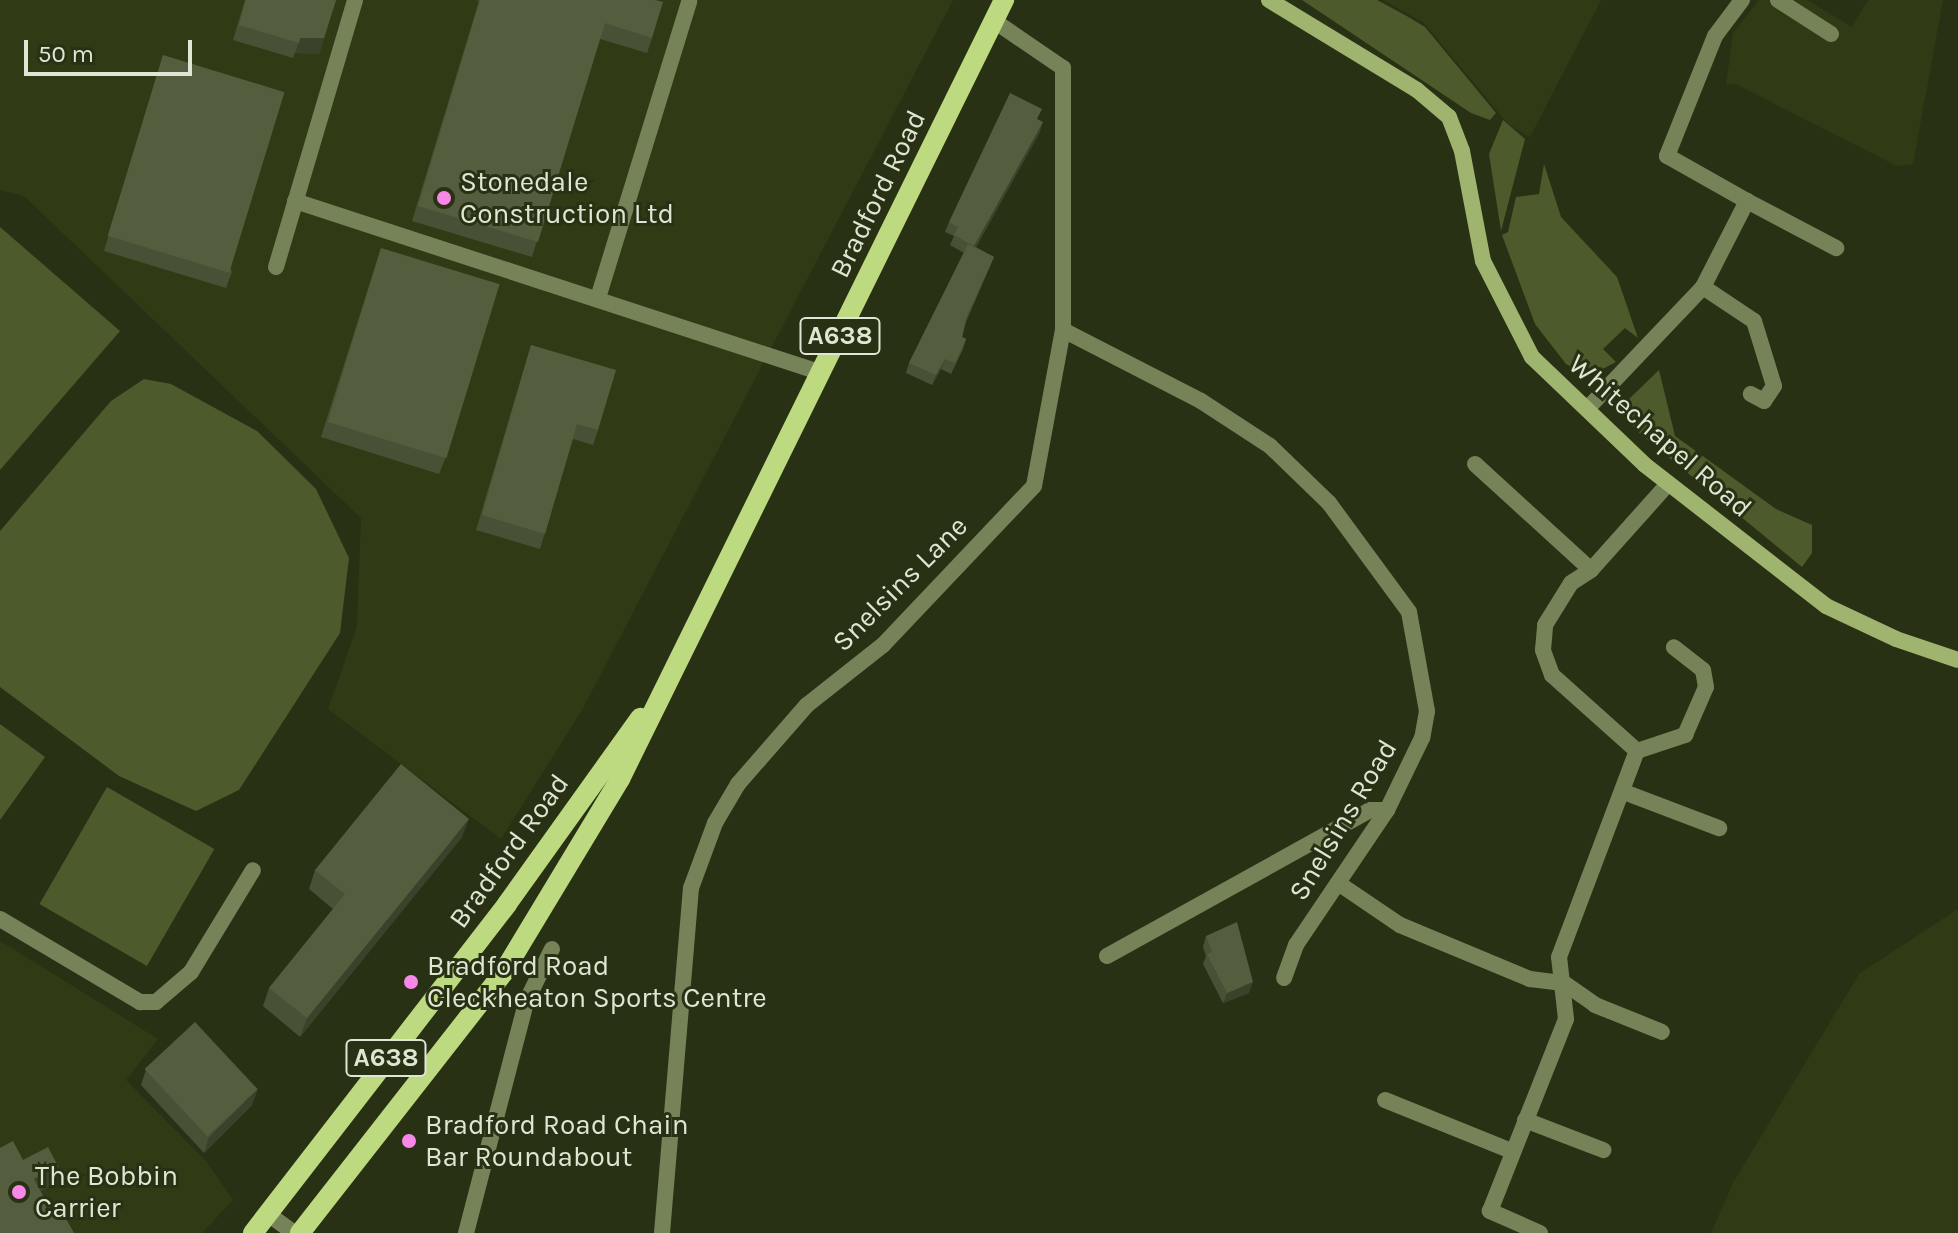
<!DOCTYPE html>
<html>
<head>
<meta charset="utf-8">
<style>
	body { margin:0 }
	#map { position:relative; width:1958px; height:1233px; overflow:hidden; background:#293114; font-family:Karla,sans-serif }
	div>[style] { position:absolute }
	.built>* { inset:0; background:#303b15 }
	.green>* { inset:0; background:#4c5a2c; transform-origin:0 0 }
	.street>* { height:16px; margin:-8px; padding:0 8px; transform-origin:8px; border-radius:8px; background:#768359 }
	.secondary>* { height:16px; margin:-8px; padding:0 8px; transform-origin:8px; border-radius:8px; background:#9fb46f }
	.primary>* { height:20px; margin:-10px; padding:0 10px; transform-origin:10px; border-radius:10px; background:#beda80 }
	.wall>* { inset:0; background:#485136 }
	.shaded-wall>* { inset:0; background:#3b422c }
	.building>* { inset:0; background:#545e3f; transform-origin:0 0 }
	.dots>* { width:22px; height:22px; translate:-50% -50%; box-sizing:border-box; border:4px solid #293114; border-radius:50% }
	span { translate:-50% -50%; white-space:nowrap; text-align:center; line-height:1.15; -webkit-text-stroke:6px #293114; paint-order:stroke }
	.shield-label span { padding:2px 6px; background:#293114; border:2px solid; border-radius:6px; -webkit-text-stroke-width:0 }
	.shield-label { font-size:26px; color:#dfe6d4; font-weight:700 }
	.poi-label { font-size:28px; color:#dfe6d4 }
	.left { translate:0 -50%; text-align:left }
	.street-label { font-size:28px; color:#dfe6d4 }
	.scale { position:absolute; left:24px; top:40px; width:168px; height:36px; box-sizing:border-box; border:4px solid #dfe6d4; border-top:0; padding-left:10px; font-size:24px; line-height:28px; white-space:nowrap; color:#dfe6d4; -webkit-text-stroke:6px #293114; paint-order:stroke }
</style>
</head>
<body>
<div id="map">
	<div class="built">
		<div style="clip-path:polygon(0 0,953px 0,582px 710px,501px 839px,328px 709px,357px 627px,361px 518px,24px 196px,0 190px)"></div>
		<div style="clip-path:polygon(1383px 0,1601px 0,1530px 137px,1508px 124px,1424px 23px)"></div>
		<div style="clip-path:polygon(1759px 0,1807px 0,1852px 27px,1868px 0,1943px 0,1913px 164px,1897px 166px,1734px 83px,1726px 85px,1733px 33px)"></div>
		<div style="clip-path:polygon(1958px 909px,1958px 1233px,1711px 1233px,1733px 1183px,1859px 974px)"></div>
		<div style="clip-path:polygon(0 941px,158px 1039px,126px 1080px,206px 1161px,233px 1200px,202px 1233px,0 1233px)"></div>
	</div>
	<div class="green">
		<div style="clip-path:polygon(1302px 0,1377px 0,1405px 15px,1425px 27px,1496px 113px,1490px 120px,1471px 113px)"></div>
		<div style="clip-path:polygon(1503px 120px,1525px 139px,1501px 231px,1489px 154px)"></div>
		<div style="clip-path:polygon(1544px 164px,1561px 217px,1617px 277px,1638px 338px,1625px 328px,1603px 349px,1616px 362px,1589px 376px,1566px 364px,1535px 324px,1502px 235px,1508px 232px,1516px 197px,1539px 194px)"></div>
		<div style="clip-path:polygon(0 227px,120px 331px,0 470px)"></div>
		<div style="clip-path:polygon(1659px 370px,1675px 436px,1776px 509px,1812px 525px,1812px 553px,1802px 567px,1633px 428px,1629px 399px)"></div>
		<div style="clip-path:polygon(144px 379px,171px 384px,257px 431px,316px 489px,349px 558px,340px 633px,239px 790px,196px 811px,119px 776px,0 687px,0 531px,111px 401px)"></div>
		<div style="clip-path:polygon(0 724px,45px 757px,0 820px)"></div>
		<div style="left:107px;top:787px;width:124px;height:135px;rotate:30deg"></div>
	</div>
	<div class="street">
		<div style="left:1778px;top:0;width:63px;rotate:32.7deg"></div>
		<div style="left:295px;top:201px;width:554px;rotate:18.08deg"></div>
		<div style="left:1747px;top:201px;width:101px;rotate:27.8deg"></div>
		<div style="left:276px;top:267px;width:278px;rotate:-73.5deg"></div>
		<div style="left:1703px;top:287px;width:61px;rotate:33.7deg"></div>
		<div style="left:1754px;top:321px;width:68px;rotate:72.9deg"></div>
		<div style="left:1774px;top:386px;width:18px;rotate:124deg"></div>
		<div style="left:1764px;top:401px;width:15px;rotate:-152deg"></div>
		<div style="left:598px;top:298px;width:310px;rotate:-72.9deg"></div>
		<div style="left:1063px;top:330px;width:155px;rotate:27.2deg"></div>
		<div style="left:1201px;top:401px;width:82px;rotate:33.1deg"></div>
		<div style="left:1270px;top:446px;width:82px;rotate:44deg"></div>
		<div style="left:1329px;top:503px;width:135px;rotate:53.7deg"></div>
		<div style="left:1409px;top:612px;width:101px;rotate:79.7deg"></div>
		<div style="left:1427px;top:711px;width:27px;rotate:100deg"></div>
		<div style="left:1422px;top:738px;width:80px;rotate:115.9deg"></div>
		<div style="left:1387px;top:810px;width:163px;rotate:124deg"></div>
		<div style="left:1296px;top:945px;width:35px;rotate:110deg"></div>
		<div style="left:1587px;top:409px;width:168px;rotate:-46.4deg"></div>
		<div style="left:1703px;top:287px;width:97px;rotate:-62.9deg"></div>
		<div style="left:1747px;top:201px;width:92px;rotate:-150.6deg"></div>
		<div style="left:1667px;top:156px;width:129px;rotate:-68.2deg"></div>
		<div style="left:1715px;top:36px;width:45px;rotate:-53.1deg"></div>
		<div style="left:1475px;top:464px;width:157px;rotate:42.4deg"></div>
		<div style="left:1637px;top:751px;width:51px;rotate:-18.4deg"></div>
		<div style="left:1685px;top:735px;width:52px;rotate:-66.4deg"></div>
		<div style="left:1706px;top:687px;width:17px;rotate:-100deg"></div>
		<div style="left:1703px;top:670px;width:37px;rotate:-142deg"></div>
		<div style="left:1624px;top:792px;width:102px;rotate:20.8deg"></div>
		<div style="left:1338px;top:883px;width:75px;rotate:34.1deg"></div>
		<div style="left:1400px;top:925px;width:141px;rotate:22.6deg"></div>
		<div style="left:1530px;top:979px;width:34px;rotate:7deg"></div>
		<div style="left:1564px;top:983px;width:38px;rotate:35deg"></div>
		<div style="left:1595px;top:1005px;width:72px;rotate:21.9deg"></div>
		<div style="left:0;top:919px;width:163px;rotate:30.7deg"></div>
		<div style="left:140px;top:1002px;width:16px"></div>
		<div style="left:156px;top:1002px;width:46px;rotate:-40.6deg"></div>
		<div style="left:191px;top:972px;width:119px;rotate:-58.7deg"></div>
		<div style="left:1107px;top:956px;width:301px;rotate:-29deg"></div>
		<div style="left:1370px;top:810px;width:17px"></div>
		<div style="left:1385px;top:1100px;width:136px;rotate:22deg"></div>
		<div style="left:1525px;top:1120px;width:84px;rotate:21deg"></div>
		<div style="left:268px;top:1214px;width:32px;rotate:36deg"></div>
		<div style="left:466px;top:1233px;width:239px;rotate:-75.4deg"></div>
		<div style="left:526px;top:1002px;width:59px;rotate:-63.9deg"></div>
		<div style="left:662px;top:1233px;width:346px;rotate:-85.2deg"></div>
		<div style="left:691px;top:888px;width:69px;rotate:-69.7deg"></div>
		<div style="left:715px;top:823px;width:45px;rotate:-59.5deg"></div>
		<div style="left:738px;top:784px;width:105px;rotate:-48.9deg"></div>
		<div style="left:807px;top:705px;width:97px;rotate:-38.3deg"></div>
		<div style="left:883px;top:645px;width:219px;rotate:-46.5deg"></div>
		<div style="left:1034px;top:486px;width:159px;rotate:-79.5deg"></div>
		<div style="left:1063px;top:330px;width:262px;rotate:-90deg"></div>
		<div style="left:1063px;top:68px;width:83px;rotate:-145.7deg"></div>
		<div style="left:1540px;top:1233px;width:55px;rotate:-156.3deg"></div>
		<div style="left:1490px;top:1211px;width:206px;rotate:-68.4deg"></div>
		<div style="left:1566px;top:1019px;width:62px;rotate:-96.4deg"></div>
		<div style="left:1559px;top:957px;width:220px;rotate:-69.3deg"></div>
		<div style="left:1637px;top:751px;width:114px;rotate:-138.2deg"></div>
		<div style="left:1552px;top:675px;width:27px;rotate:-110deg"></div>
		<div style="left:1543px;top:650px;width:25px;rotate:-85deg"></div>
		<div style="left:1545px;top:625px;width:49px;rotate:-58.2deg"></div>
		<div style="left:1571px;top:583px;width:24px;rotate:-33deg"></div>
		<div style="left:1591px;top:570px;width:115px;rotate:-48.2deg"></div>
	</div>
	<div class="secondary">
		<div style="left:1269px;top:0;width:173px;rotate:31.3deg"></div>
		<div style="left:1417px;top:90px;width:42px;rotate:40.2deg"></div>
		<div style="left:1449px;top:117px;width:36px;rotate:69deg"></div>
		<div style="left:1462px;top:151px;width:112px;rotate:79.2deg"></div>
		<div style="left:1483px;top:261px;width:108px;rotate:63deg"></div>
		<div style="left:1532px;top:357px;width:156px;rotate:43.7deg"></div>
		<div style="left:1645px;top:465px;width:229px;rotate:37.9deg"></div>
		<div style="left:1826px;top:606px;width:77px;rotate:25.2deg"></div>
		<div style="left:1896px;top:639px;width:65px;rotate:18.7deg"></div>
	</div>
	<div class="primary">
		<div style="left:253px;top:1233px;width:416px;rotate:-52.3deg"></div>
		<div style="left:507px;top:904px;width:229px;rotate:-54.4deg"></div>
		<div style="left:300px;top:1233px;width:330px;rotate:-52deg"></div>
		<div style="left:503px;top:973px;width:227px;rotate:-58.9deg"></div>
		<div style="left:620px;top:779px;width:869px;rotate:-63.76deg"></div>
	</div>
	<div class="wall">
		<div style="clip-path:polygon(245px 0,336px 0,319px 54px,295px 53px,293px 58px,233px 40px)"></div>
		<div style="clip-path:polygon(476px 0,655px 0,652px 38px,647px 53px,600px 39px,532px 257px,412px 221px,479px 1px)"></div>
		<div style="clip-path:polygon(163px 55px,232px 272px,226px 288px,104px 251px)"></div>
		<div style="clip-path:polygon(1038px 119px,1040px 132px,976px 247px,994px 257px,966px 322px,962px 337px,966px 339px,963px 349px,951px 374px,941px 369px,932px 385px,906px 373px,909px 363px,964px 253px,950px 245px,954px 236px,945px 232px,949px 222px)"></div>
		<div style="clip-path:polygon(381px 248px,445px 459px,439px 474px,321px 437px)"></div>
		<div style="clip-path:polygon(531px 345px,598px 430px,593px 445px,573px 439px,540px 549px,476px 530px)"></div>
		<div style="clip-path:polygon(462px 837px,300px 1037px,263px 1006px,269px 988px,333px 909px,309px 889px,315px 870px)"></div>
		<div style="clip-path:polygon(1206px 936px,1249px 993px,1223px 1003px,1203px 964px,1206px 956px,1203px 947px)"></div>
		<div style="clip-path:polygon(146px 1070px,252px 1105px,204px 1153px,141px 1085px)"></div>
	</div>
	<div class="shaded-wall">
		<div style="clip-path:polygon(300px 38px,324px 38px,319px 54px,295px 53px)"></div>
		<div style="clip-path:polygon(1043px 122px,1040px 132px,970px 256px,974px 246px)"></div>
		<div style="clip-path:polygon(945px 359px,941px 369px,932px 385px,936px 375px)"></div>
		<div style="clip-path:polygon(469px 819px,462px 837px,300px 1037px,307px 1018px)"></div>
		<div style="clip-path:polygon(1253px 982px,1249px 993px,1223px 1003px,1227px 993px)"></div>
		<div style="clip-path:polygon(258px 1089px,252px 1105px,204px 1153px,209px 1137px)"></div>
		<div style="clip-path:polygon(58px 1166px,51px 1186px,26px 1199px,34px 1179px)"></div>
	</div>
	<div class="building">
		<div style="clip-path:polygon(246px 0,336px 0,324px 38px,300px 38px,299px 43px,239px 25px)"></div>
		<div style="clip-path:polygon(480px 0,655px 0,663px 2px,652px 38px,605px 23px,538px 242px,418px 206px)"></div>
		<div style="left:163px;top:55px;width:127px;height:189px;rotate:17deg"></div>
		<div style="clip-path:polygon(1010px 93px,1042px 109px,1037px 119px,1043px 122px,974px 246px,954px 235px,958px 227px,949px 222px)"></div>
		<div style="clip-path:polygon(968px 244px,994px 257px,966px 318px,962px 337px,966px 339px,955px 363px,945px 359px,936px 375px,909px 363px)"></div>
		<div style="left:381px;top:248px;width:124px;height:182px;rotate:17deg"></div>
		<div style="clip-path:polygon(531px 345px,616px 370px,598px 430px,577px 424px,545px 534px,482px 515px)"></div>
		<div style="clip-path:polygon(401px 764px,469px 819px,307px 1018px,269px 988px,345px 894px,315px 870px)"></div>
		<div style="clip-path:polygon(1237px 922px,1253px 982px,1227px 993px,1207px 954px,1212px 952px,1206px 936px)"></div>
		<div style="left:195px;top:1022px;width:92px;height:69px;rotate:47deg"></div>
		<div style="clip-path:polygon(13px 1141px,23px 1160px,48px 1147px,58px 1166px,34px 1179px,53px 1214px,61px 1210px,74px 1233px,0 1233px,0 1148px)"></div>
	</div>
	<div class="dots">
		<div style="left:444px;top:198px;background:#f987e8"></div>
		<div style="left:411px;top:982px;background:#f987e8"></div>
		<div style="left:409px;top:1141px;background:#f987e8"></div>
		<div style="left:19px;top:1192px;background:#f987e8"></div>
	</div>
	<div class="shield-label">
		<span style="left:840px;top:336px">A638</span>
		<span style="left:386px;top:1058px">A638</span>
	</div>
	<div class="poi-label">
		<span class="left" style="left:460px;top:198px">Stonedale<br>Construction Ltd</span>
		<span class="left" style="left:427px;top:982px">Bradford Road<br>Cleckheaton Sports Centre</span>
		<span class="left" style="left:425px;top:1141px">Bradford Road Chain<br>Bar Roundabout</span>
		<span class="left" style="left:35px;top:1192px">The Bobbin<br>Carrier</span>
	</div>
	<div class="street-label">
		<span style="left:878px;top:194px;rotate:-64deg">Bradford Road</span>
		<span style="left:1660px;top:436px;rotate:41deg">Whitechapel Road</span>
		<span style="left:900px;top:584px;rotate:-45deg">Snelsins Lane</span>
		<span style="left:1343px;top:820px;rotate:-59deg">Snelsins Road</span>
		<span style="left:509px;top:851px;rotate:-54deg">Bradford Road</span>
	</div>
	<div class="scale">50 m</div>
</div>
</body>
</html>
